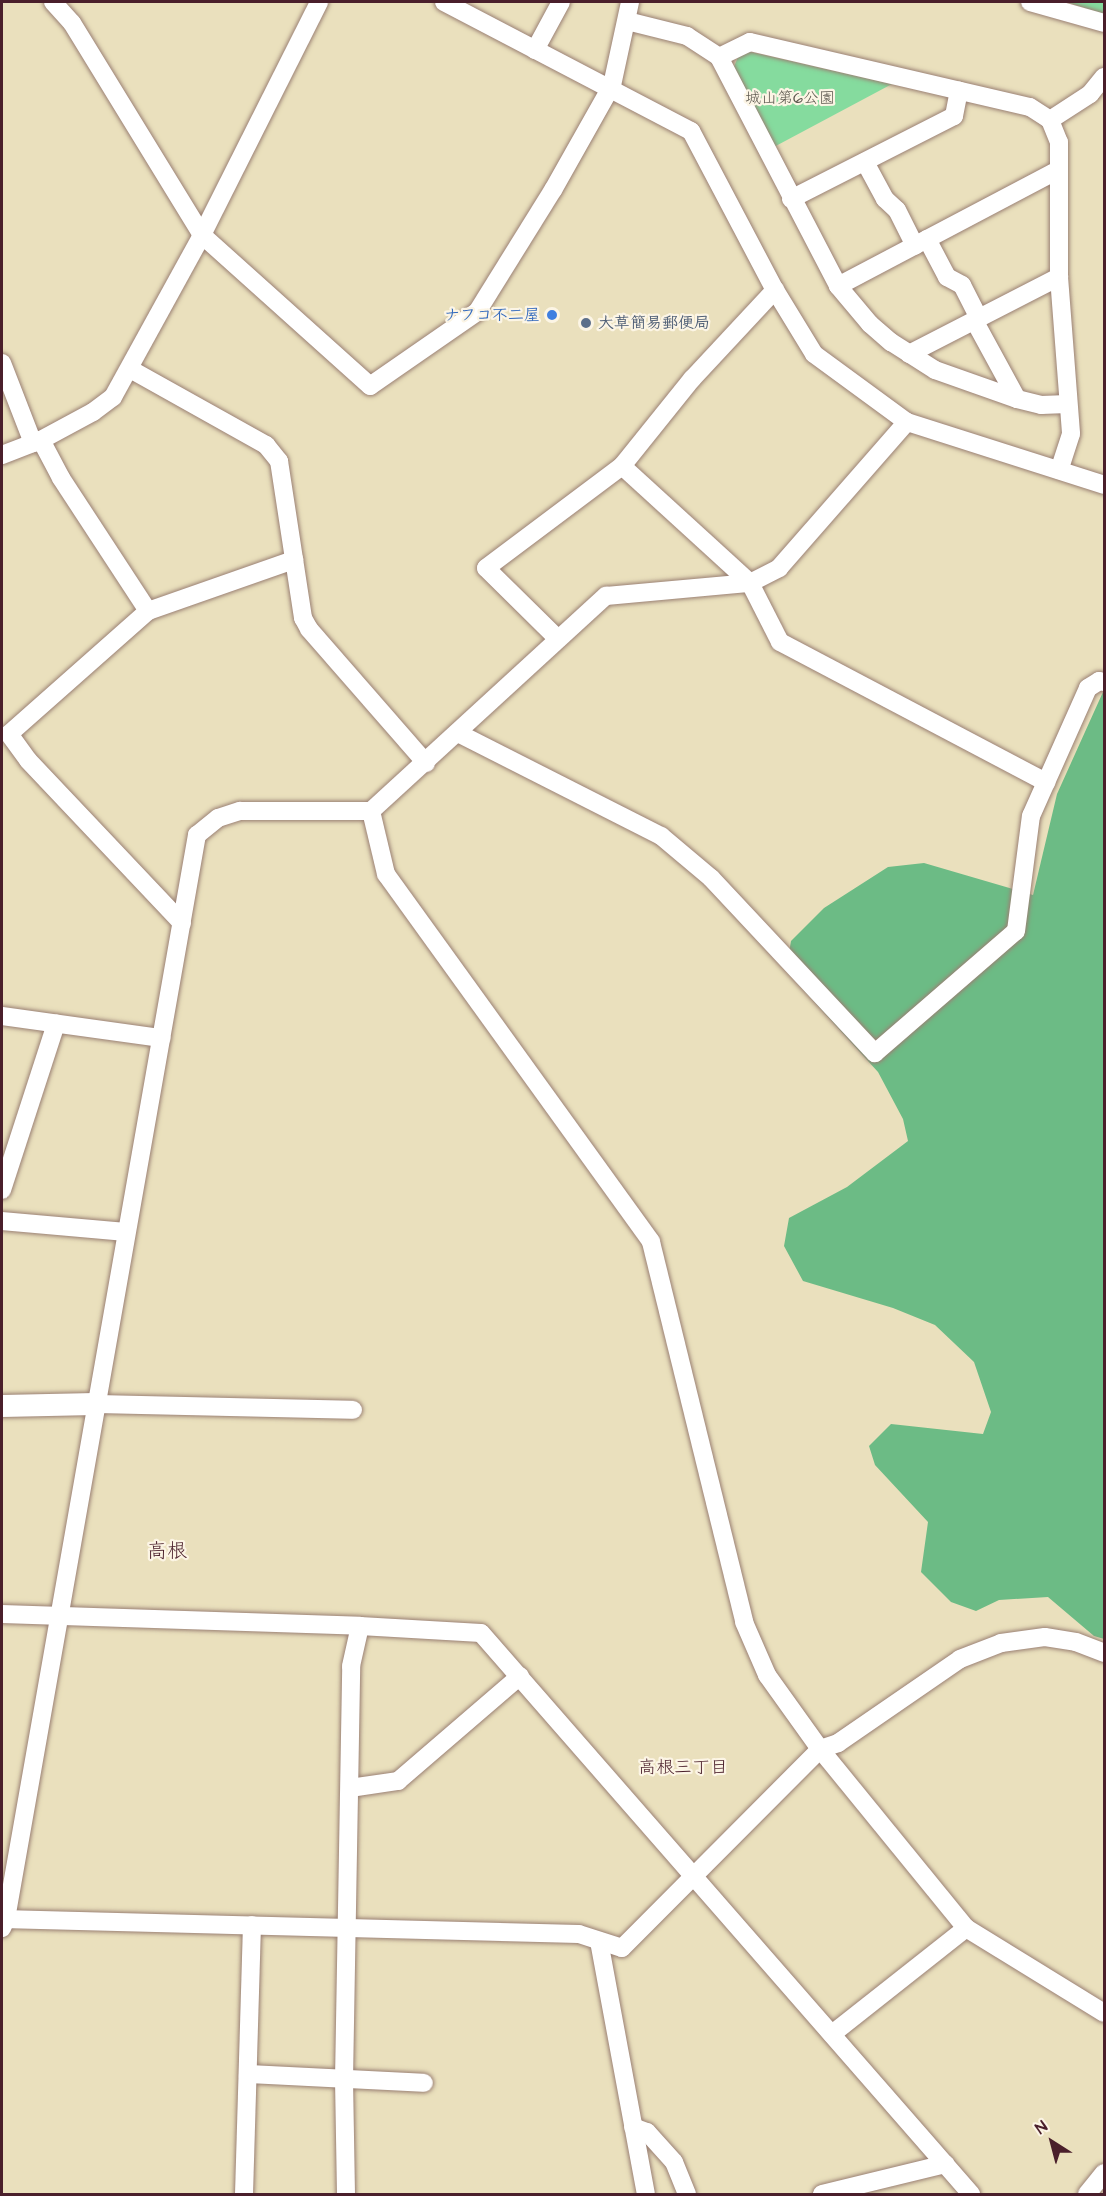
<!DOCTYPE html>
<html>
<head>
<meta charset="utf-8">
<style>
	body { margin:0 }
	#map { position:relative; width:1106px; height:2196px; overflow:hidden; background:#eae0bd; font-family:"Architects Daughter","Klee One",sans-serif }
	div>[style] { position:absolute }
	.green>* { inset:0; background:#85db9e }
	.forest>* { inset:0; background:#6cbb85 }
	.roads { filter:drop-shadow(0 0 2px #9a8074) drop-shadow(0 0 2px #9a8074) }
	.minor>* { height:18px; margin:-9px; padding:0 9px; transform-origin:9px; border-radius:9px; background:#fff }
	.tertiary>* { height:22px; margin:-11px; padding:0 11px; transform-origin:11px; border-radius:11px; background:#fff }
	.dots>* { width:16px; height:16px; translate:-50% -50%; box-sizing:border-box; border:3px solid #fcf5e5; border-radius:50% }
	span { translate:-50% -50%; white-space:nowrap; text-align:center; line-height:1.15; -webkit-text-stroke:4.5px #fcf5e5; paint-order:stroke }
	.park-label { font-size:16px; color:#5c574e }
	.shop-label { font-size:16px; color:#366cbe; font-weight:700 }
	.right { translate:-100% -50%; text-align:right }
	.service-label { font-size:16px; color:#4e5e75; font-weight:700 }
	.left { translate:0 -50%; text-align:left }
	.neighbourhood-label { font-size:18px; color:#4a1f2b }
	.quarter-label { font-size:20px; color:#4a1f2b }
	.frame { position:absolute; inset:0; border:3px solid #4a1f2b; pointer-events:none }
	.north { position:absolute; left:1022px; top:2112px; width:60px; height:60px; -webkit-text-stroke:4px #fcf5e5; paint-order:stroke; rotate:324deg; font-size:16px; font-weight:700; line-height:24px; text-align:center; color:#4a1f2b }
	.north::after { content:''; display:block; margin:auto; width:21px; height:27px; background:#4a1f2b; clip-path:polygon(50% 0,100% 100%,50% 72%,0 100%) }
</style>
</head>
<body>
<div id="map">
	<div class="green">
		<div style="clip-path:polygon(1066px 2px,1104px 2px,1104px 14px)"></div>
		<div style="clip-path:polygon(747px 52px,751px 52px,892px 84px,772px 148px,733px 69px,738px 57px)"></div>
	</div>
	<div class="forest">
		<div style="clip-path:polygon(1103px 692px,1104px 693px,1104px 1639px,1094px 1636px,1048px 1597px,999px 1600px,976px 1611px,951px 1602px,921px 1572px,928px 1522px,875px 1465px,869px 1446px,891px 1424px,983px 1434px,991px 1412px,974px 1362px,935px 1325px,893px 1308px,803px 1281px,784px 1246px,789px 1218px,847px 1187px,908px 1141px,903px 1119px,878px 1072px,786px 971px,791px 941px,824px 908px,888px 867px,924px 863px,1033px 895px,1057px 794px)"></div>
	</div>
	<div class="roads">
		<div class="minor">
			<div style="left:53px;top:2px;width:28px;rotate:48deg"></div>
			<div style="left:72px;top:23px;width:249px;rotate:58.5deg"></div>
			<div style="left:202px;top:235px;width:226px;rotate:41.9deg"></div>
			<div style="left:370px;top:386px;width:130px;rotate:-34.7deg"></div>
			<div style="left:477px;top:312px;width:144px;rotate:-58.1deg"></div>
			<div style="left:553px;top:190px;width:116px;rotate:-60.6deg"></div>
			<div style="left:444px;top:2px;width:279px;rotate:27.6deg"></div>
			<div style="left:691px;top:131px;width:180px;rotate:62.2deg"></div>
			<div style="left:775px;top:290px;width:75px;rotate:58.6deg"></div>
			<div style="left:814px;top:354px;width:115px;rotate:36.2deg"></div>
			<div style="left:907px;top:422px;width:207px;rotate:17.7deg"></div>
			<div style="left:1030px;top:2px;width:77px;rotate:15.8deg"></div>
			<div style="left:627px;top:21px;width:62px;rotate:14deg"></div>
			<div style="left:687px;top:36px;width:38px;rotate:33deg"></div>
			<div style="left:719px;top:57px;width:258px;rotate:62.5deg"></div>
			<div style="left:838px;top:286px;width:50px;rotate:49.9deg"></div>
			<div style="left:870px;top:324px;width:28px;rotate:41deg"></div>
			<div style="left:891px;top:342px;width:52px;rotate:32.5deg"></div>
			<div style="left:935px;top:370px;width:87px;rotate:19.5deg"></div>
			<div style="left:1017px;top:399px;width:25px;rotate:14deg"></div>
			<div style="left:1041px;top:405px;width:27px;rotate:-2deg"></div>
			<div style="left:535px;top:50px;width:55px;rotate:-61.6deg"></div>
			<div style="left:719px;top:57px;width:34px;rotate:-26deg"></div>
			<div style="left:750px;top:42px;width:287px;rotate:13.1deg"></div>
			<div style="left:1030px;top:107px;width:24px;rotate:33deg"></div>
			<div style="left:1050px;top:120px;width:24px;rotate:68deg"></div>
			<div style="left:1059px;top:142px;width:135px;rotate:90deg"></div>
			<div style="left:1059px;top:277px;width:157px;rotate:85.6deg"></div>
			<div style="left:1071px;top:434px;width:38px;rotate:108deg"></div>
			<div style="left:611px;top:90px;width:90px;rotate:-77.8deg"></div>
			<div style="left:1050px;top:120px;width:48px;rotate:-33deg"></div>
			<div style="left:1090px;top:94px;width:22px;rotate:-51deg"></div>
			<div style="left:865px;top:162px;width:42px;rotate:61.6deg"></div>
			<div style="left:885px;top:199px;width:16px;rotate:43deg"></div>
			<div style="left:897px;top:210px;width:40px;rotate:63.4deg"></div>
			<div style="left:791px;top:199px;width:183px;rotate:-27deg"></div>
			<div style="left:954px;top:116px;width:26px;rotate:-79deg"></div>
			<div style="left:927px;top:239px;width:43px;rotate:62.2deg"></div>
			<div style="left:947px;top:277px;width:17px;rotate:28deg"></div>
			<div style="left:962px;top:285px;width:37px;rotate:63deg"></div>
			<div style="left:838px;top:286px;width:249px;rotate:-27.8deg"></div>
			<div style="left:974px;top:320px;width:90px;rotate:61.4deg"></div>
			<div style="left:909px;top:354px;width:169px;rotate:-27.2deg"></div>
			<div style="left:2px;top:363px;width:86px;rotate:68.8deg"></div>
			<div style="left:130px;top:369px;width:156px;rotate:29.2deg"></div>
			<div style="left:266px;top:445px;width:21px;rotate:51deg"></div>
			<div style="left:279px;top:461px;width:159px;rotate:81.3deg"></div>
			<div style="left:303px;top:618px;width:13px;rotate:61deg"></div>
			<div style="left:309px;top:629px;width:178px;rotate:48.9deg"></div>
			<div style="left:41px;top:440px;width:43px;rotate:62.2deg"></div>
			<div style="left:61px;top:478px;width:159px;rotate:56.8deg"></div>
			<div style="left:2px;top:455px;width:42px;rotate:-21deg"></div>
			<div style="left:41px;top:440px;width:59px;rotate:-28.3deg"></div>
			<div style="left:93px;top:412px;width:25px;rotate:-37deg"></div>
			<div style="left:113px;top:397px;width:185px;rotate:-61.2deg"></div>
			<div style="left:202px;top:235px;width:261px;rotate:-63.3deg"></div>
			<div style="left:622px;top:466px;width:173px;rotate:42.4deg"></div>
			<div style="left:750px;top:583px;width:66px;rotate:63deg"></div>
			<div style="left:780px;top:642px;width:301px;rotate:27.8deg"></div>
			<div style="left:558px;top:639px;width:101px;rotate:-135.4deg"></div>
			<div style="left:486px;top:568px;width:170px;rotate:-36.9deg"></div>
			<div style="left:622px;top:466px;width:112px;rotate:-51.2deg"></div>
			<div style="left:692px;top:379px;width:122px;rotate:-47deg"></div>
			<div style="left:458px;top:733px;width:228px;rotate:26.9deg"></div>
			<div style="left:661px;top:836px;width:65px;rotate:40deg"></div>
			<div style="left:711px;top:878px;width:240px;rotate:46.9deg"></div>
			<div style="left:875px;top:1053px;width:186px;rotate:-40.9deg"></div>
			<div style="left:1016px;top:931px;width:116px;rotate:-82.6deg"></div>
			<div style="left:1031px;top:816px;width:140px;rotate:-66deg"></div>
			<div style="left:1088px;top:688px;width:13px;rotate:-32deg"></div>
			<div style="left:1099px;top:681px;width:5px;rotate:11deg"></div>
			<div style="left:371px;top:811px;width:65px;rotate:76.6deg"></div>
			<div style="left:386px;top:874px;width:453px;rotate:54.2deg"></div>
			<div style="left:651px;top:1242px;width:391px;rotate:76.2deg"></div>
			<div style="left:744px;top:1622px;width:58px;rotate:66.5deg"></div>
			<div style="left:767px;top:1675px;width:91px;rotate:54.4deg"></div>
			<div style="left:820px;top:1749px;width:231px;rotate:50.8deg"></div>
			<div style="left:966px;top:1928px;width:162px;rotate:31.6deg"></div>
			<div style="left:182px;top:923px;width:224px;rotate:-133.4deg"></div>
			<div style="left:28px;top:760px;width:32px;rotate:-126deg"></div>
			<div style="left:9px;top:734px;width:186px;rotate:-41.5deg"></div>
			<div style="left:148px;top:611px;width:155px;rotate:-19.3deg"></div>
			<div style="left:2px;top:1016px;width:161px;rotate:7.9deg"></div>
			<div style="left:2px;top:1190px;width:175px;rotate:-72deg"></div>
			<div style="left:2px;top:1221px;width:124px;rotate:5.1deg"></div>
			<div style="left:95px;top:1404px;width:258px;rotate:1.3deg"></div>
			<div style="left:2px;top:1614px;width:358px;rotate:1.9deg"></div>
			<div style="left:360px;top:1626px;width:121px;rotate:3.3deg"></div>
			<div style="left:481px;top:1633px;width:745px;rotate:48.86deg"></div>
			<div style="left:350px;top:1788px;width:49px;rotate:-8.3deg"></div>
			<div style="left:398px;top:1781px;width:161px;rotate:-40.7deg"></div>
			<div style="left:2px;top:1919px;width:577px;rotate:1.49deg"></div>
			<div style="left:579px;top:1934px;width:45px;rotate:18deg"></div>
			<div style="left:622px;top:1948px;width:281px;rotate:-45.1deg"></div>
			<div style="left:820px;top:1749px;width:19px;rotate:-18deg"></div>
			<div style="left:838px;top:1743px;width:148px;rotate:-34.5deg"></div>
			<div style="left:960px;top:1659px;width:44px;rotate:-21.3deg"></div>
			<div style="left:1001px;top:1643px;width:44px;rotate:-7.8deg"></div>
			<div style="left:1045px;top:1637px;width:31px;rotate:9deg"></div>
			<div style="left:1076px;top:1642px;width:30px;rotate:21deg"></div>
			<div style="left:2px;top:1928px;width:10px;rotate:-66deg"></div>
			<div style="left:6px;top:1919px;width:1101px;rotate:-80.01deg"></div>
			<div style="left:197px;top:835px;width:27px;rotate:-39deg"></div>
			<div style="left:218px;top:818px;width:23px;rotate:-18deg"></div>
			<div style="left:240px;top:811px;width:131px"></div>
			<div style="left:371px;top:811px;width:319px;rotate:-42.5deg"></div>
			<div style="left:606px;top:596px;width:145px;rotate:-5.2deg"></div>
			<div style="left:750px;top:583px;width:33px;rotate:-27deg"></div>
			<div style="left:779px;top:568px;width:194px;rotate:-48.8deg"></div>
			<div style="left:599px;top:1941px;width:257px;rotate:79.5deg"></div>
			<div style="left:832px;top:2034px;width:171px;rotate:-38.3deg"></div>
			<div style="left:248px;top:2074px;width:176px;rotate:2.9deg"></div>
			<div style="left:633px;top:2127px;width:15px;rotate:20deg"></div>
			<div style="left:647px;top:2132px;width:40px;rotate:48deg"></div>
			<div style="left:674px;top:2162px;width:35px;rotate:68deg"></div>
			<div style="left:244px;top:2194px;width:269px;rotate:-88.3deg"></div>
			<div style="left:346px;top:2194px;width:114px;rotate:-91deg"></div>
			<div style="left:344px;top:2080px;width:414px;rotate:-89deg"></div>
			<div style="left:351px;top:1666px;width:41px;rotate:-77.3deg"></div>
			<div style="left:822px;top:2194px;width:127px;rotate:-13.7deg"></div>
			<div style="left:1087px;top:2194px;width:27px;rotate:-51deg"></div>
		</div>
		<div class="tertiary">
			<div style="left:2px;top:1406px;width:93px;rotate:-1.2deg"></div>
		</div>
	</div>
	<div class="dots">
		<div style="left:552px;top:315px;background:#3f7fe0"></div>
		<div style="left:586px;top:323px;background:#5c6f8a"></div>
	</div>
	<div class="park-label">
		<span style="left:790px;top:98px">城山第6公園</span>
	</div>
	<div class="shop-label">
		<span class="right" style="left:540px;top:315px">ナフコ不二屋</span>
	</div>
	<div class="service-label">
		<span class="left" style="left:598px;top:323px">大草簡易郵便局</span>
	</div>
	<div class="neighbourhood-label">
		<span style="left:683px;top:1768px">高根三丁目</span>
	</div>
	<div class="quarter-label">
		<span style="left:167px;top:1551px">高根</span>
	</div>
	<div class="frame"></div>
	<div class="north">N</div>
</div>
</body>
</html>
